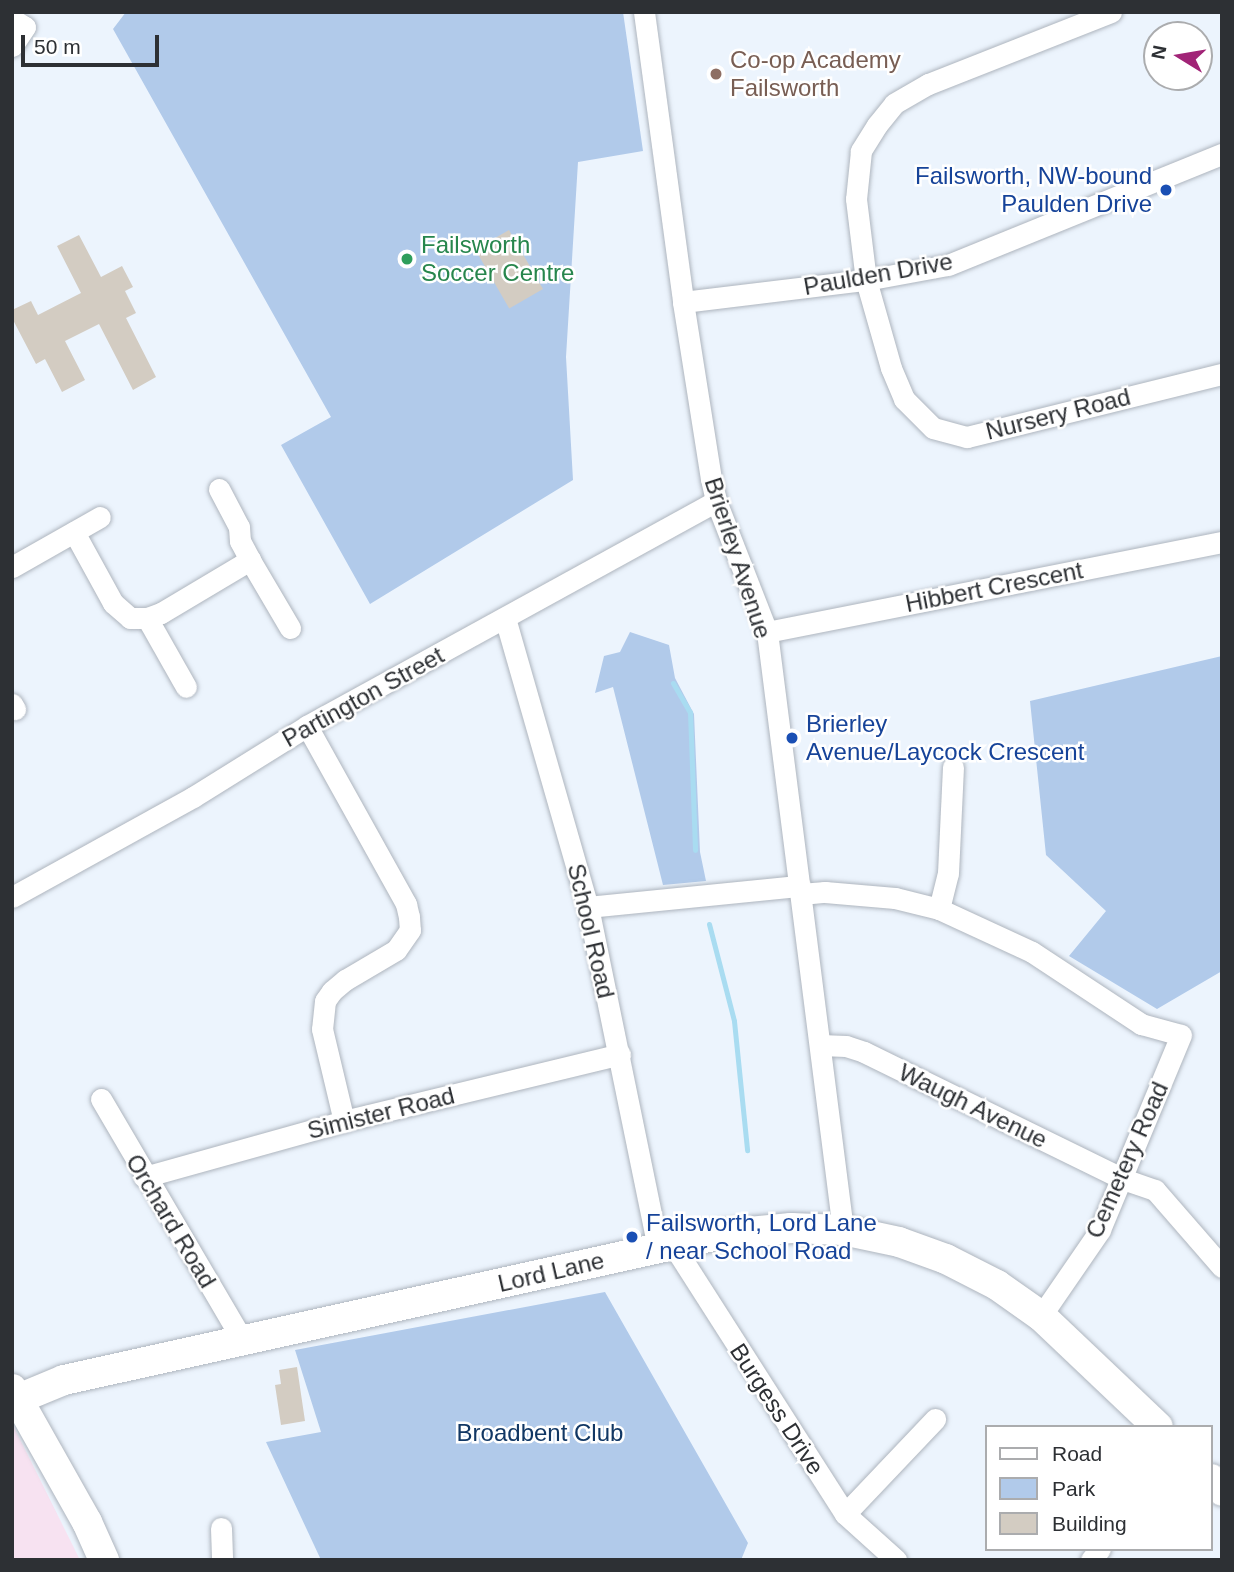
<!DOCTYPE html>
<html>
<head>
<meta charset="utf-8">
<style>
	body { margin:0 }
	#map { position:relative; width:1234px; height:1572px; overflow:hidden; background:#ecf4fd; font-family:Helvetica,sans-serif }
	div>[style] { position:absolute }
	.commercial>* { inset:0; background:#f7e2f1 }
	.green>* { inset:0; background:#b1caea }
	.stream>* { height:5px; margin:-2.5px; padding:0 2.5px; transform-origin:2.5px; border-radius:2.5px; background:#a9dcf1 }
	.building>* { inset:0; background:#d3ccc2; transform-origin:0 0 }
	.roads { filter:drop-shadow(0 0 2px #aeb5be) drop-shadow(0 0 2px #aeb5be) }
	.street>* { height:21px; margin:-10.5px; padding:0 10.5px; transform-origin:10.5px; border-radius:10.5px; background:#fff }
	.secondary>* { height:30px; margin:-15px; padding:0 15px; transform-origin:15px; border-radius:15px; background:#fff }
	.dots>* { width:19px; height:19px; translate:-50% -50%; box-sizing:border-box; border:4px solid #fff; border-radius:50% }
	span { translate:-50% -50%; white-space:nowrap; text-align:center; line-height:1.15; -webkit-text-stroke:5px #fff; paint-order:stroke }
	.education-label { font-size:24px; color:#785e54 }
	.left { translate:0 -50%; text-align:left }
	.transit-label { font-size:24px; color:#164399 }
	.right { translate:-100% -50%; text-align:right }
	.leisure-label { font-size:24px; color:#27864d }
	.street-label { font-size:24px; color:#2d3034 }
	.park-label { font-size:24px; color:#113764 }
	.frame { position:absolute; inset:0; border:14px solid #2d3034; pointer-events:none }
	.legend { position:absolute; left:985px; top:1425px; width:228px; height:126px; box-sizing:border-box; background:#fff; border:2px solid #abacae; margin:0; padding:9px 12px; list-style:none; font-size:21px; color:#2d3034 }
	.legend li { display:flex; align-items:center; gap:14px; height:35px }
	.legend b { width:35px; border:2px solid #abacae }
	.north { position:absolute; left:1143px; top:21px; width:70px; height:70px; box-sizing:border-box; background:#fff; border:2px solid #abacae; border-radius:50%; rotate:281deg; font-size:19px; font-weight:700; line-height:28px; text-align:center; color:#2d3034 }
	.north::after { content:''; display:block; margin:auto; width:24px; height:32px; background:#a12477; clip-path:polygon(50% 0,100% 100%,50% 72%,0 100%) }
	.scale { position:absolute; left:21px; top:35px; width:138px; height:32px; box-sizing:border-box; border:4px solid #2d3034; border-top:0; padding-left:9px; font-size:21px; line-height:24px; white-space:nowrap; color:#2d3034; -webkit-text-stroke:5px #fff; paint-order:stroke }
</style>
</head>
<body>
<div id="map">
	<div class="commercial">
		<div style="clip-path:polygon(12px 1423px,80px 1560px,12px 1560px)"></div>
	</div>
	<div class="green">
		<div style="clip-path:polygon(126px 12px,623px 12px,643px 151px,578px 162px,566px 357px,573px 480px,370px 604px,281px 445px,331px 417px,113px 29px)"></div>
		<div style="clip-path:polygon(630px 632px,669px 645px,675px 678px,694px 714px,700px 852px,706px 881px,663px 885px,613px 687px,595px 693px,604px 656px,620px 652px)"></div>
		<div style="clip-path:polygon(1222px 656px,1222px 971px,1157px 1009px,1069px 956px,1106px 911px,1046px 855px,1030px 701px)"></div>
		<div style="clip-path:polygon(605px 1292px,748px 1543px,741px 1560px,321px 1560px,266px 1442px,321px 1432px,295px 1350px)"></div>
	</div>
	<div class="stream">
		<div style="left:673px;top:683px;width:34px;rotate:60deg"></div>
		<div style="left:690px;top:712px;width:138px;rotate:87.9deg"></div>
		<div style="left:709px;top:924px;width:100px;rotate:75.5deg"></div>
		<div style="left:734px;top:1021px;width:130px;rotate:84.2deg"></div>
	</div>
	<div class="building">
		<div style="left:509px;top:230px;width:68px;height:39px;rotate:60deg"></div>
		<div style="clip-path:polygon(79px 235px,101px 277px,122px 266px,133px 287px,125px 291px,136px 313px,126px 318px,156px 377px,133px 390px,99px 324px,65px 341px,85px 380px,62px 392px,45px 359px,36px 364px,12px 318px,12px 310px,31px 301px,38px 315px,81px 293px,57px 246px)"></div>
		<div style="clip-path:polygon(297px 1367px,305px 1421px,281px 1425px,275px 1385px,281px 1384px,279px 1370px)"></div>
	</div>
	<div class="roads">
		<div class="street">
			<div style="left:644px;top:12px;width:293px;rotate:82.3deg"></div>
			<div style="left:683px;top:302px;width:179px;rotate:81deg"></div>
			<div style="left:711px;top:479px;width:23px;rotate:77deg"></div>
			<div style="left:716px;top:501px;width:141px;rotate:68.7deg"></div>
			<div style="left:767px;top:632px;width:603px;rotate:82.76deg"></div>
			<div style="left:1111px;top:12px;width:197px;rotate:158.5deg"></div>
			<div style="left:928px;top:84px;width:39px;rotate:150deg"></div>
			<div style="left:894px;top:104px;width:27px;rotate:129deg"></div>
			<div style="left:877px;top:125px;width:31px;rotate:122deg"></div>
			<div style="left:861px;top:151px;width:48px;rotate:95.9deg"></div>
			<div style="left:856px;top:199px;width:82px;rotate:83deg"></div>
			<div style="left:866px;top:280px;width:91px;rotate:74.1deg"></div>
			<div style="left:891px;top:368px;width:34px;rotate:67deg"></div>
			<div style="left:904px;top:399px;width:41px;rotate:45deg"></div>
			<div style="left:933px;top:428px;width:35px;rotate:15deg"></div>
			<div style="left:967px;top:437px;width:263px;rotate:-13.9deg"></div>
			<div style="left:12px;top:19px;width:15px;rotate:32deg"></div>
			<div style="left:25px;top:27px;width:23px;rotate:124deg"></div>
			<div style="left:683px;top:302px;width:184px;rotate:-6.9deg"></div>
			<div style="left:866px;top:280px;width:83px;rotate:-10.4deg"></div>
			<div style="left:948px;top:265px;width:296px;rotate:-22.1deg"></div>
			<div style="left:219px;top:489px;width:43px;rotate:62.2deg"></div>
			<div style="left:239px;top:527px;width:14px;rotate:86deg"></div>
			<div style="left:240px;top:541px;width:21px;rotate:62deg"></div>
			<div style="left:250px;top:560px;width:79px;rotate:59.5deg"></div>
			<div style="left:74px;top:532px;width:81px;rotate:61.2deg"></div>
			<div style="left:113px;top:603px;width:23px;rotate:41deg"></div>
			<div style="left:130px;top:618px;width:17px"></div>
			<div style="left:147px;top:618px;width:15px;rotate:-20deg"></div>
			<div style="left:161px;top:613px;width:104px;rotate:-30.8deg"></div>
			<div style="left:12px;top:567px;width:101px;rotate:-29.6deg"></div>
			<div style="left:147px;top:618px;width:79px;rotate:60.5deg"></div>
			<div style="left:505px;top:618px;width:301px;rotate:74deg"></div>
			<div style="left:588px;top:907px;width:348px;rotate:78.4deg"></div>
			<div style="left:767px;top:632px;width:464px;rotate:-11.2deg"></div>
			<div style="left:12px;top:704px;width:6px;rotate:59deg"></div>
			<div style="left:307px;top:726px;width:204px;rotate:60.9deg"></div>
			<div style="left:406px;top:904px;width:13px;rotate:77deg"></div>
			<div style="left:409px;top:917px;width:13px;rotate:86deg"></div>
			<div style="left:410px;top:930px;width:24px;rotate:125deg"></div>
			<div style="left:396px;top:950px;width:59px;rotate:149.5deg"></div>
			<div style="left:345px;top:980px;width:17px;rotate:140deg"></div>
			<div style="left:332px;top:991px;width:12px;rotate:125deg"></div>
			<div style="left:325px;top:1001px;width:28px;rotate:96deg"></div>
			<div style="left:322px;top:1029px;width:95px;rotate:76.6deg"></div>
			<div style="left:801px;top:894px;width:24px;rotate:-5deg"></div>
			<div style="left:825px;top:892px;width:70px;rotate:4.9deg"></div>
			<div style="left:895px;top:898px;width:45px;rotate:14deg"></div>
			<div style="left:939px;top:909px;width:102px;rotate:24.8deg"></div>
			<div style="left:1032px;top:952px;width:131px;rotate:33.4deg"></div>
			<div style="left:1141px;top:1024px;width:41px;rotate:15.4deg"></div>
			<div style="left:1181px;top:1035px;width:211px;rotate:112.6deg"></div>
			<div style="left:1100px;top:1230px;width:104px;rotate:124.5deg"></div>
			<div style="left:12px;top:897px;width:207px;rotate:-28.9deg"></div>
			<div style="left:193px;top:797px;width:134px;rotate:-31.9deg"></div>
			<div style="left:307px;top:726px;width:467px;rotate:-28.8deg"></div>
			<div style="left:588px;top:907px;width:213px;rotate:-5.7deg"></div>
			<div style="left:939px;top:909px;width:37px;rotate:-76deg"></div>
			<div style="left:948px;top:873px;width:106px;rotate:-87.3deg"></div>
			<div style="left:820px;top:1045px;width:26px;rotate:2deg"></div>
			<div style="left:846px;top:1046px;width:19px;rotate:18deg"></div>
			<div style="left:864px;top:1052px;width:288px;rotate:26.1deg"></div>
			<div style="left:1123px;top:1179px;width:34px;rotate:19deg"></div>
			<div style="left:1155px;top:1190px;width:102px;rotate:49deg"></div>
			<div style="left:101px;top:1099px;width:281px;rotate:59.6deg"></div>
			<div style="left:144px;top:1177px;width:208px;rotate:-15.6deg"></div>
			<div style="left:344px;top:1121px;width:284px;rotate:-13.6deg"></div>
			<div style="left:673px;top:1245px;width:319px;rotate:57.4deg"></div>
			<div style="left:845px;top:1514px;width:69px;rotate:42deg"></div>
			<div style="left:845px;top:1514px;width:131px;rotate:-46.5deg"></div>
			<div style="left:221px;top:1528px;width:32px;rotate:88deg"></div>
			<div style="left:1091px;top:1560px;width:14px;rotate:-51deg"></div>
		</div>
		<div class="secondary">
			<div style="left:12px;top:1389px;width:153px;rotate:60.6deg"></div>
			<div style="left:87px;top:1522px;width:42px;rotate:65.9deg"></div>
			<div style="left:18px;top:1399px;width:50px;rotate:-22.4deg"></div>
			<div style="left:64px;top:1380px;width:670px;rotate:-12.5deg"></div>
			<div style="left:718px;top:1235px;width:73px;rotate:-5.5deg"></div>
			<div style="left:791px;top:1228px;width:52px;rotate:2.2deg"></div>
			<div style="left:843px;top:1230px;width:57px;rotate:12.1deg"></div>
			<div style="left:899px;top:1242px;width:50px;rotate:19.9deg"></div>
			<div style="left:946px;top:1259px;width:57px;rotate:27deg"></div>
			<div style="left:997px;top:1285px;width:54px;rotate:35.2deg"></div>
			<div style="left:1041px;top:1316px;width:161px;rotate:43.5deg"></div>
			<div style="left:1211px;top:1479px;width:16px;rotate:47deg"></div>
		</div>
	</div>
	<div class="dots">
		<div style="left:716px;top:74px;background:#8d6e63"></div>
		<div style="left:1166px;top:190px;background:#1a4fb4"></div>
		<div style="left:407px;top:259px;background:#2e9e5b"></div>
		<div style="left:792px;top:738px;background:#1a4fb4"></div>
		<div style="left:632px;top:1237px;background:#1a4fb4"></div>
	</div>
	<div class="education-label">
		<span class="left" style="left:730px;top:74px">Co-op Academy<br>Failsworth</span>
	</div>
	<div class="transit-label">
		<span class="right" style="left:1152px;top:190px">Failsworth, NW-bound<br>Paulden Drive</span>
		<span class="left" style="left:806px;top:738px">Brierley<br>Avenue/Laycock Crescent</span>
		<span class="left" style="left:646px;top:1237px">Failsworth, Lord Lane<br>/ near School Road</span>
	</div>
	<div class="leisure-label">
		<span class="left" style="left:421px;top:259px">Failsworth<br>Soccer Centre</span>
	</div>
	<div class="street-label">
		<span style="left:878px;top:274px;rotate:-10deg">Paulden Drive</span>
		<span style="left:1058px;top:414px;rotate:-14deg">Nursery Road</span>
		<span style="left:738px;top:558px;rotate:72deg">Brierley Avenue</span>
		<span style="left:994px;top:587px;rotate:-11deg">Hibbert Crescent</span>
		<span style="left:363px;top:697px;rotate:-29deg">Partington Street</span>
		<span style="left:591px;top:931px;rotate:77deg">School Road</span>
		<span style="left:973px;top:1106px;rotate:26deg">Waugh Avenue</span>
		<span style="left:381px;top:1113px;rotate:-14deg">Simister Road</span>
		<span style="left:1127px;top:1160px;rotate:-66deg">Cemetery Road</span>
		<span style="left:171px;top:1221px;rotate:59deg">Orchard Road</span>
		<span style="left:551px;top:1272px;rotate:-13deg">Lord Lane</span>
		<span style="left:777px;top:1409px;rotate:57deg">Burgess Drive</span>
	</div>
	<div class="park-label">
		<span style="left:540px;top:1433px">Broadbent Club</span>
	</div>
	<div class="frame"></div>
	<ul class="legend">
	<li><b style="height:9px;background:#fff"></b>Road</li>
	<li><b style="height:19px;background:#b1caea"></b>Park</li>
	<li><b style="height:19px;background:#d3ccc2"></b>Building</li>
	</ul>
	<div class="north">N</div>
	<div class="scale">50 m</div>
</div>
</body>
</html>
